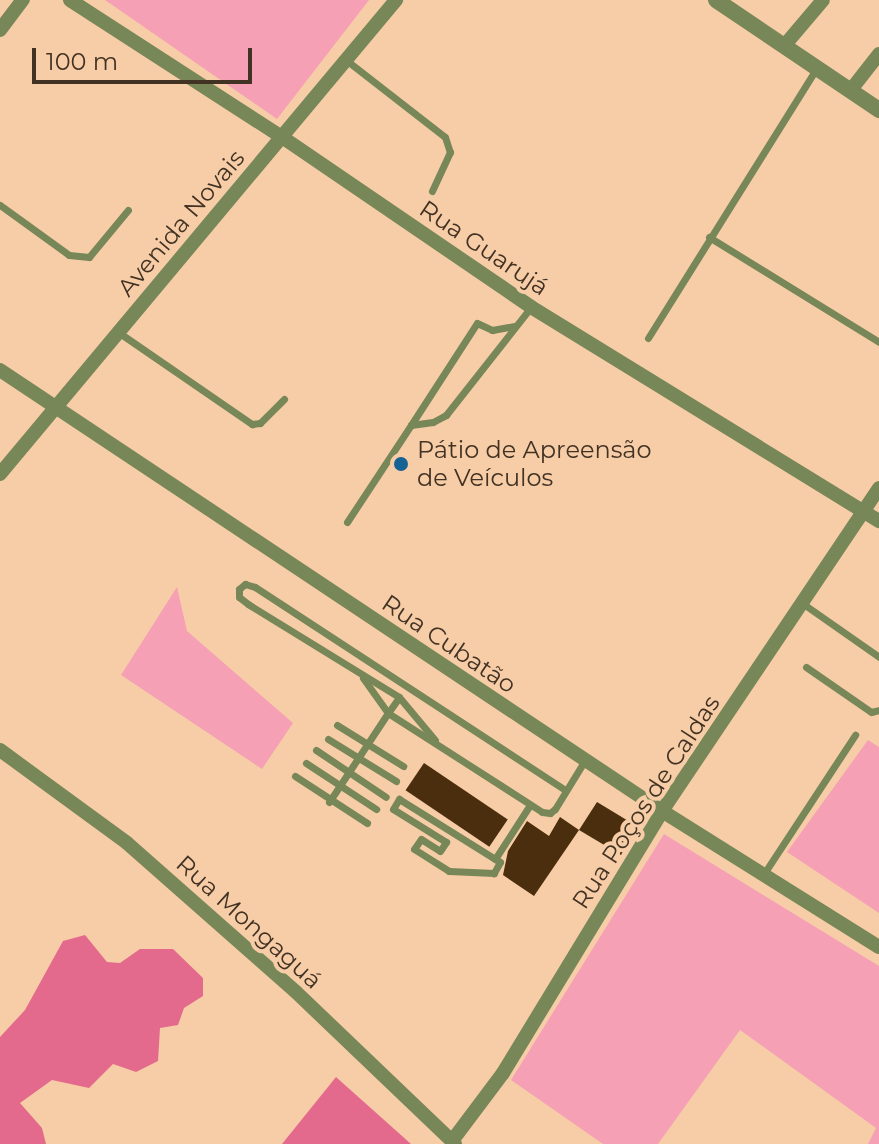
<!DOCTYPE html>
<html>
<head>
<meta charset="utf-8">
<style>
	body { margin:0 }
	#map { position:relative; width:879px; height:1144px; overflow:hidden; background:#f7cda7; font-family:Montserrat,sans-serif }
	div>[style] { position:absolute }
	.green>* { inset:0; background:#f5a0b5 }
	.forest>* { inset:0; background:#e46a8d }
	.building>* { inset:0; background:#4b2e0e; transform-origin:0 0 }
	.service>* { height:7px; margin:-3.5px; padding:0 3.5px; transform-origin:3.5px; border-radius:3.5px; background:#778758 }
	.minor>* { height:14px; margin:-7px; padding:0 7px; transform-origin:7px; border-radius:7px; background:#778758 }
	.tertiary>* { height:16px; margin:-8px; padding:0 8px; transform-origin:8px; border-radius:8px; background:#778758 }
	.dots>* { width:22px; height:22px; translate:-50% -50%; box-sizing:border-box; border:4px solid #f7cda7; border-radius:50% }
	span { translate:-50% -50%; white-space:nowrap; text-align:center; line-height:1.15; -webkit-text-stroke:8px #f7cda7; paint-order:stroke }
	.street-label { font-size:24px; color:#423223 }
	.poi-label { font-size:24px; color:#423223 }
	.left { translate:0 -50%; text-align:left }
	.scale { position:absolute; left:32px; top:48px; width:220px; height:36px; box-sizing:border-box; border:4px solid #423223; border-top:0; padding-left:10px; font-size:24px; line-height:28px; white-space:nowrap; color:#423223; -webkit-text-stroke:6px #f7cda7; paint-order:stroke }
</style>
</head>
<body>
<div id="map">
	<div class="green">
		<div style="clip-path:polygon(105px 0,369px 0,277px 119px)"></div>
		<div style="clip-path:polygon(177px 587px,187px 631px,293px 723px,262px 769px,121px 675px)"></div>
		<div style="clip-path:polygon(868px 740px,879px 747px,879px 913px,787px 852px)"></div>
		<div style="clip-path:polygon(664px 834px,879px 966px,879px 1144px,868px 1144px,876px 1128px,740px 1030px,658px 1144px,603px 1144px,511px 1080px)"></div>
	</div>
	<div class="forest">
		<div style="clip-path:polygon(85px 935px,107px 962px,120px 963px,140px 949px,173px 949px,203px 978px,203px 996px,184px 1008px,178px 1025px,160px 1028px,158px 1061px,136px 1072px,113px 1064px,89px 1088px,52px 1080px,20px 1103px,42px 1128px,46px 1144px,0 1144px,0 1037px,25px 1010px,63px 941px)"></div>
		<div style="clip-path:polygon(336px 1077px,411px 1144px,282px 1144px)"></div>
	</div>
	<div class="building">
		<div style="left:424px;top:763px;width:101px;height:33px;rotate:34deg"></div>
		<div style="clip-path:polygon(597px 802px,630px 822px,630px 839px,621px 855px,579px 830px)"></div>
		<div style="clip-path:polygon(560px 817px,579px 830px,534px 896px,503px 875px,508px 851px,527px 821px,549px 836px)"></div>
	</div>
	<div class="service">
		<div style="left:346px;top:60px;width:125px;rotate:37.9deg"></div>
		<div style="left:445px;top:137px;width:16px;rotate:72deg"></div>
		<div style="left:450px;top:152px;width:43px;rotate:114.8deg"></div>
		<div style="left:0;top:205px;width:85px;rotate:35.9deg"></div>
		<div style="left:69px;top:255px;width:20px;rotate:6deg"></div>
		<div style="left:89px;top:257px;width:61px;rotate:-50.3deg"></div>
		<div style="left:709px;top:237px;width:200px;rotate:31.7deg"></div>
		<div style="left:118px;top:332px;width:163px;rotate:34.5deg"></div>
		<div style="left:252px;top:424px;width:8px;rotate:-7deg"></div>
		<div style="left:260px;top:423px;width:34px;rotate:-45deg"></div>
		<div style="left:648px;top:338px;width:317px;rotate:-58deg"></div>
		<div style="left:411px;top:425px;width:121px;rotate:-57.1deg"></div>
		<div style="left:477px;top:323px;width:17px;rotate:25deg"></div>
		<div style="left:492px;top:330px;width:23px;rotate:-10deg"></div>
		<div style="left:347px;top:522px;width:116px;rotate:-56.6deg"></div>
		<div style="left:411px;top:425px;width:22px;rotate:-8deg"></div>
		<div style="left:433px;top:422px;width:15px;rotate:-28deg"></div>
		<div style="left:446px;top:415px;width:137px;rotate:-51.8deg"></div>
		<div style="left:802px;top:603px;width:94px;rotate:35deg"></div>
		<div style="left:806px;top:667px;width:79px;rotate:34.7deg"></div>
		<div style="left:871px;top:712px;width:8px;rotate:-14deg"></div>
		<div style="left:363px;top:678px;width:43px;rotate:54.5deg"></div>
		<div style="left:388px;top:713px;width:19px;rotate:-55deg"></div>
		<div style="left:399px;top:697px;width:56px;rotate:50.1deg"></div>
		<div style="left:399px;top:697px;width:177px;rotate:-148.4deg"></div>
		<div style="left:248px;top:604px;width:11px;rotate:-142deg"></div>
		<div style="left:239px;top:597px;width:8px;rotate:-90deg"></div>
		<div style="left:239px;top:589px;width:8px;rotate:-40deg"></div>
		<div style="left:245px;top:584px;width:10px;rotate:17deg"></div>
		<div style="left:255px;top:587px;width:371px;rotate:33.2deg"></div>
		<div style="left:337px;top:725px;width:78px;rotate:31.8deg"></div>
		<div style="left:328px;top:739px;width:80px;rotate:31.7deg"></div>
		<div style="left:316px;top:750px;width:84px;rotate:33.9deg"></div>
		<div style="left:306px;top:763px;width:84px;rotate:33.3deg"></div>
		<div style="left:295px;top:776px;width:86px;rotate:33.1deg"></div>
		<div style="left:399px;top:799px;width:119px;rotate:32deg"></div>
		<div style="left:500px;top:862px;width:13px;rotate:119deg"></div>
		<div style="left:494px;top:873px;width:45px;rotate:-177.5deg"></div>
		<div style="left:449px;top:871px;width:41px;rotate:-147.8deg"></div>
		<div style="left:414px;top:849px;width:12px;rotate:-55deg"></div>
		<div style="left:421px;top:839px;width:22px;rotate:32deg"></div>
		<div style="left:440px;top:851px;width:11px;rotate:-56deg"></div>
		<div style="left:446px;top:842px;width:62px;rotate:-148.1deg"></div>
		<div style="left:393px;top:809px;width:12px;rotate:-59deg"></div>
		<div style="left:329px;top:802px;width:107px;rotate:-56.5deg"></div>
		<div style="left:388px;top:713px;width:183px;rotate:32.7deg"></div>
		<div style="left:542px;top:812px;width:8px;rotate:7deg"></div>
		<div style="left:550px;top:813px;width:6px;rotate:-39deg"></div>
		<div style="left:555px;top:809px;width:57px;rotate:-58.5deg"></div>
		<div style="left:495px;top:859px;width:64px;rotate:-57.1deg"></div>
		<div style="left:763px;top:875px;width:168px;rotate:-56.7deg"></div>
	</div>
	<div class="minor">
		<div style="left:70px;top:0;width:252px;rotate:32.9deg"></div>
		<div style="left:282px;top:137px;width:301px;rotate:34.3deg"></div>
		<div style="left:531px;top:307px;width:409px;rotate:31.6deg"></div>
		<div style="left:0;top:30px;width:38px;rotate:-53deg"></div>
		<div style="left:784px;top:46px;width:60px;rotate:-49.7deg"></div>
		<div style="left:850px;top:91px;width:47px;rotate:-51.9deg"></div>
		<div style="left:0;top:370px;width:795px;rotate:33.67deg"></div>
		<div style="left:662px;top:811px;width:256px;rotate:32.1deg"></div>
		<div style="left:0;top:474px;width:618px;rotate:-50.12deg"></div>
		<div style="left:0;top:750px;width:157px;rotate:36.2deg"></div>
		<div style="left:127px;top:843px;width:225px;rotate:41.4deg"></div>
		<div style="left:296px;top:992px;width:220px;rotate:43.7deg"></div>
		<div style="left:452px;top:1141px;width:85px;rotate:-53.1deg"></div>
		<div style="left:503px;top:1073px;width:306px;rotate:-58.7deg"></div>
		<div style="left:662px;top:811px;width:389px;rotate:-56.1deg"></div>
	</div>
	<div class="tertiary">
		<div style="left:716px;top:0;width:197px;rotate:34deg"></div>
	</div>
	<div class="dots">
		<div style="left:401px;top:464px;background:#166295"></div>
	</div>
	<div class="street-label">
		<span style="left:181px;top:223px;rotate:-50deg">Avenida Novais</span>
		<span style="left:484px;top:248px;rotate:34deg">Rua Guarujá</span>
		<span style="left:449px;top:644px;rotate:34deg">Rua Cubatão</span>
		<span style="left:646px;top:802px;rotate:-57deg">Rua Poços de Caldas</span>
		<span style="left:249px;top:922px;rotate:42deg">Rua Mongaguá</span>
	</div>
	<div class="poi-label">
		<span class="left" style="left:417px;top:464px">Pátio de Apreensão<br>de Veículos</span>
	</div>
	<div class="scale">100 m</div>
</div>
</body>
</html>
